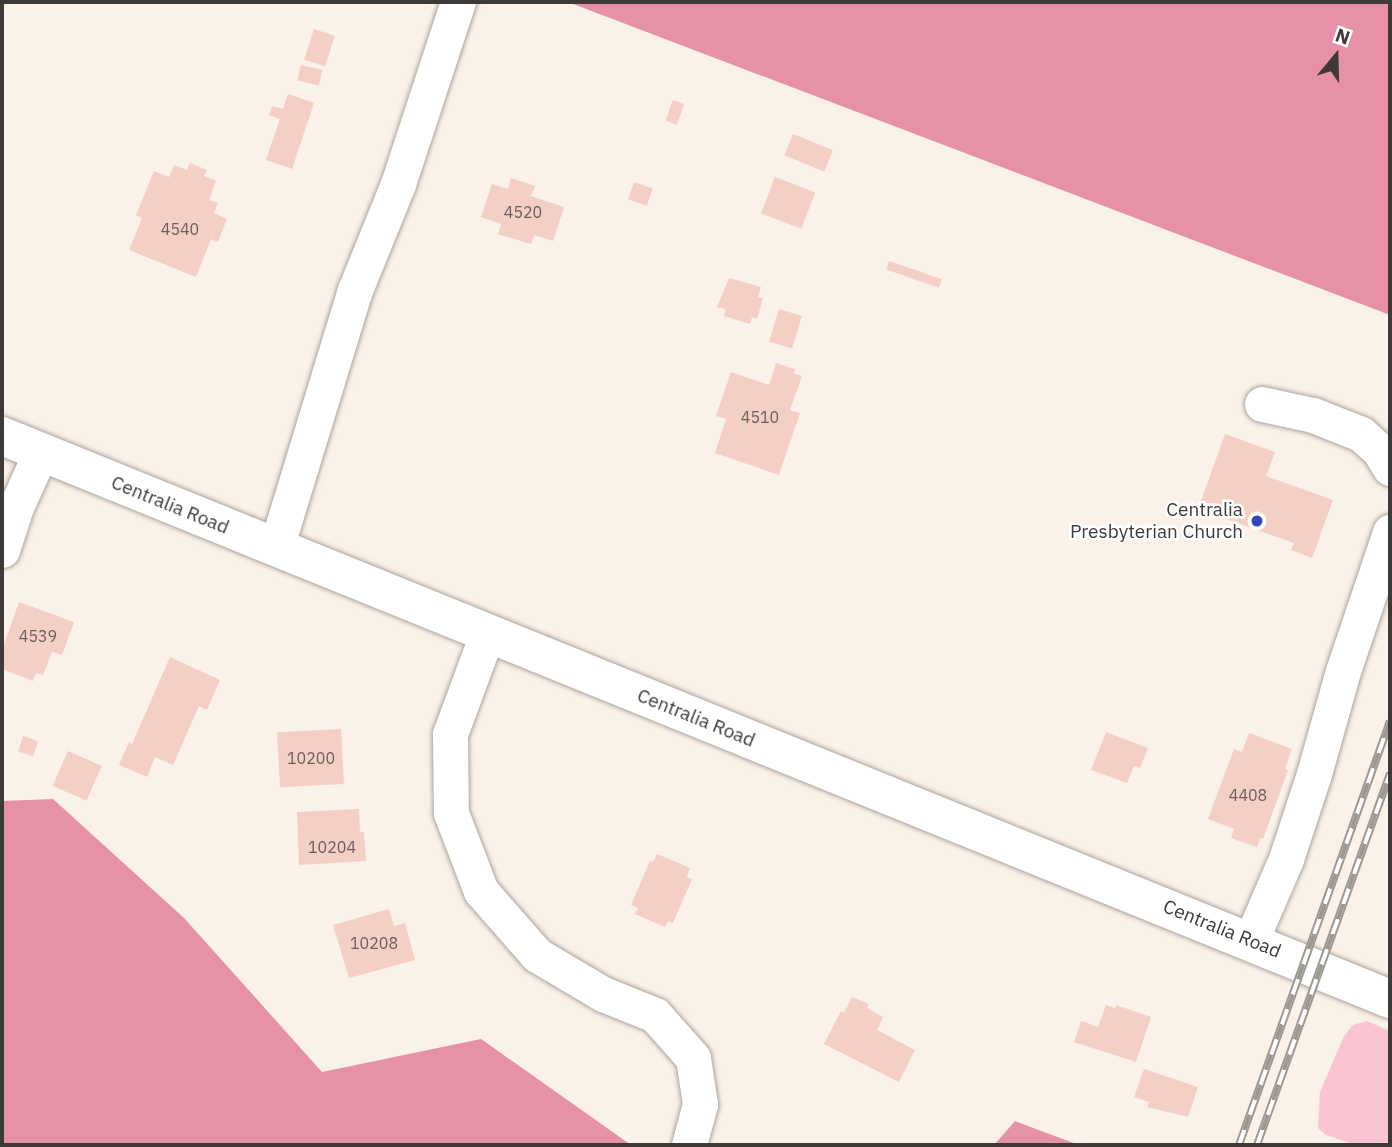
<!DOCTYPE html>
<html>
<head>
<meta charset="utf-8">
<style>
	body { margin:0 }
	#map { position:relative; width:1392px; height:1147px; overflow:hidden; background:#faf1e9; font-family:"IBM Plex Sans",sans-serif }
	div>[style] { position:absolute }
	.green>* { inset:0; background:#fac5d1 }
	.forest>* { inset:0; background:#e791a6 }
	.building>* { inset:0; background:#f3cfc6; transform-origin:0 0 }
	.roads { filter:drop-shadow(0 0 2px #ada59d) drop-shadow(0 0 2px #ada59d) }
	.minor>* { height:35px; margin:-17.5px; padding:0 17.5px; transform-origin:17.5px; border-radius:17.5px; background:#fff }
	.major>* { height:38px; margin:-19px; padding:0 19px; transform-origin:19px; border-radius:19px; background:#fff }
	.rail>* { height:8px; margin-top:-4px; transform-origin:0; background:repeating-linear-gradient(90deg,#fff 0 16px,#9e9892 0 32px); box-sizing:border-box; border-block:2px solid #9e9892 }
	.dots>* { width:19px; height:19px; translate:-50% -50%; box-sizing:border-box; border:4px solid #fff; border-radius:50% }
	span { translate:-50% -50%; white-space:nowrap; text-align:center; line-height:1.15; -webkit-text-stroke:5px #fff; paint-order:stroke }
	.number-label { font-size:16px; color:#6a5f5b }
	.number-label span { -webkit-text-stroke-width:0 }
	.street-label { font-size:19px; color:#3d3a37 }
	.poi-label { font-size:19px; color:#3d3a37 }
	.right { translate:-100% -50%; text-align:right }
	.frame { position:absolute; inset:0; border:4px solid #3d3a37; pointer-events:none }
	.north { position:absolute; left:1301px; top:21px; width:70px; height:70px; -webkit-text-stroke:5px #fff; paint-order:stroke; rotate:19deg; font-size:19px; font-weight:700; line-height:28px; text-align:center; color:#3d3a37 }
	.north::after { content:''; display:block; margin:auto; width:24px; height:32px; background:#3d3a37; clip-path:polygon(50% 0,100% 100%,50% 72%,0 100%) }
</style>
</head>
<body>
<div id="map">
	<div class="green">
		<div style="clip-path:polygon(1367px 1021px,1390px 1031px,1390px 1145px,1355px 1145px,1326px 1135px,1318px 1128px,1320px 1092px,1344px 1036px,1353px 1025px)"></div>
	</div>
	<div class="forest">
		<div style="clip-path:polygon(568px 2px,1390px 2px,1390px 315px)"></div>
		<div style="clip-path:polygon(53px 799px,184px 918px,322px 1072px,481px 1039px,631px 1145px,2px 1145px,2px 804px,3px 801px)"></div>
		<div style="clip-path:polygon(1015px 1121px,1079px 1145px,994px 1145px)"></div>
	</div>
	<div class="building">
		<div style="left:314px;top:29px;width:22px;height:32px;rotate:18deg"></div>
		<div style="left:301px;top:65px;width:22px;height:16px;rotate:13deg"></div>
		<div style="clip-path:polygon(288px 94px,314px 103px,292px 169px,266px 160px,280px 119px,269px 115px,272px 106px,283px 109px)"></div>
		<div style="left:673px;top:100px;width:12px;height:22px;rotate:20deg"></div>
		<div style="left:793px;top:134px;width:43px;height:23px;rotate:22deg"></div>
		<div style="clip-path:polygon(190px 163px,207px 170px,204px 176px,216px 181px,209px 200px,218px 203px,214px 213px,227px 219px,218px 242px,211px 239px,196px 277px,129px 250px,142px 218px,136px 215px,154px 171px,169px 177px,174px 165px,187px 170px)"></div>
		<div style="left:775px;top:177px;width:43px;height:39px;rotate:21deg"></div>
		<div style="clip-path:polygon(511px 178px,535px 186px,531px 196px,564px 207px,553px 241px,534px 235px,531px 244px,498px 234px,501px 224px,481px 217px,492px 184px,508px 189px)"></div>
		<div style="left:634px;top:182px;width:20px;height:18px;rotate:20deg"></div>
		<div style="left:889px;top:261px;width:56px;height:9px;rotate:19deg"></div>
		<div style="clip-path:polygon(729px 278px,761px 287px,758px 297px,763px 298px,757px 319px,752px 317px,750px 324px,724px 316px,726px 309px,717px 307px)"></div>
		<div style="left:779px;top:309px;width:24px;height:34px;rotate:17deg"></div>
		<div style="clip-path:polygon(776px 363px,795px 369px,794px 374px,802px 376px,790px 410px,800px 413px,779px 475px,715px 453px,726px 419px,716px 416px,731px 372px,769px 385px)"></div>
		<div style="clip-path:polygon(1225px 434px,1275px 452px,1266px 476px,1333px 500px,1312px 558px,1291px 550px,1294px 543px,1198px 509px)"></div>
		<div style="clip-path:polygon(19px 602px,74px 622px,62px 655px,52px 652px,43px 675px,36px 673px,33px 681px,2px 669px,2px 650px)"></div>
		<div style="clip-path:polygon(170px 657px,220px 680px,207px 710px,199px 706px,173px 765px,155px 757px,147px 777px,119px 765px,129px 742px,132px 744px)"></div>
		<div style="left:341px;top:729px;width:55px;height:64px;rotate:87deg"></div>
		<div style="clip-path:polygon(1106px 732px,1148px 748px,1140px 768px,1134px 766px,1127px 783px,1091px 770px)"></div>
		<div style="clip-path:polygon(1249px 733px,1292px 749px,1285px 769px,1288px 770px,1263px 839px,1260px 838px,1257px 847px,1231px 838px,1234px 829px,1208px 819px,1234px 749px,1242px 752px)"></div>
		<div style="left:23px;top:736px;width:16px;height:16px;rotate:18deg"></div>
		<div style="left:68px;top:751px;width:37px;height:38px;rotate:24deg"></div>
		<div style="clip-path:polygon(359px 809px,360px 832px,364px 832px,366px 861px,299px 865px,297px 812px)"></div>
		<div style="clip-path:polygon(657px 854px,690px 868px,687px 877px,692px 879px,673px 923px,668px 921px,665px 927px,635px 914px,638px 908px,631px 905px,650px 861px,653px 862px)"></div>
		<div style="clip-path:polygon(389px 909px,394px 926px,405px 923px,415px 960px,349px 978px,333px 925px)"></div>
		<div style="clip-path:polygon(852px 997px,869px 1004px,867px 1008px,883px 1017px,877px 1030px,915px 1050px,899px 1082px,824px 1044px,841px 1011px,844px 1013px)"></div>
		<div style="clip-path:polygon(1106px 1005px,1115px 1008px,1116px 1005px,1151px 1017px,1136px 1062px,1074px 1042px,1081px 1021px,1098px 1027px)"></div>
		<div style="clip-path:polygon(1144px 1069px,1198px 1087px,1188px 1117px,1147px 1107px,1149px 1102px,1134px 1097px)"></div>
	</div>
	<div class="roads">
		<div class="minor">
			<div style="left:1262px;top:404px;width:52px;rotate:12.2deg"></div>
			<div style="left:1313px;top:415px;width:52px;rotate:21.6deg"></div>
			<div style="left:1361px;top:434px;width:24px;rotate:42deg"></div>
			<div style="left:1379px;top:450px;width:21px;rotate:59deg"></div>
			<div style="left:276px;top:548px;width:270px;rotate:-73deg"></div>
			<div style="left:355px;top:290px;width:114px;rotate:-67.9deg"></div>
			<div style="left:398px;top:184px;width:192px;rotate:-71.8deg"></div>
			<div style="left:2px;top:550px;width:45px;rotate:-72deg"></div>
			<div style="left:16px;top:507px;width:60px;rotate:-65.6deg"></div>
			<div style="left:487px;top:634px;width:107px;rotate:110.3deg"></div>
			<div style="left:450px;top:734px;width:79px;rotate:89.3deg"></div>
			<div style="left:451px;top:813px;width:84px;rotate:69deg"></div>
			<div style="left:481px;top:891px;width:85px;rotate:48.8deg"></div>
			<div style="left:537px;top:955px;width:77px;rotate:30.6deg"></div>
			<div style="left:603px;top:994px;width:56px;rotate:22deg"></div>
			<div style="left:655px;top:1015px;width:57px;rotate:48.5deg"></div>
			<div style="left:693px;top:1058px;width:47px;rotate:81.3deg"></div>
			<div style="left:700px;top:1104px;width:42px;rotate:105deg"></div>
			<div style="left:1251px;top:940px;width:88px;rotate:-66.6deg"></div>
			<div style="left:1286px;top:859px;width:89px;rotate:-71.8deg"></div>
			<div style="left:1314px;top:774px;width:107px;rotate:-74.3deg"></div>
			<div style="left:1343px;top:671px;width:147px;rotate:-71.3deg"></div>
		</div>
		<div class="major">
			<div style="left:2px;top:436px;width:1498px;rotate:22.08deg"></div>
		</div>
	</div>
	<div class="rail">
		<div style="left:1239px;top:1145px;width:450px;rotate:-70.4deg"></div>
		<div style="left:1257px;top:1145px;width:395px;rotate:-70.3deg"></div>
	</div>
	<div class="dots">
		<div style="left:1257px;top:521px;background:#3647ba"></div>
	</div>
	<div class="number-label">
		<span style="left:523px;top:212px">4520</span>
		<span style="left:180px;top:229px">4540</span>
		<span style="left:760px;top:417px">4510</span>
		<span style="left:38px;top:636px">4539</span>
		<span style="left:311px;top:758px">10200</span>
		<span style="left:1248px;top:795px">4408</span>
		<span style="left:332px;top:847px">10204</span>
		<span style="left:374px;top:943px">10208</span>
	</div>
	<div class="street-label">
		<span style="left:170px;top:505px;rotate:22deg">Centralia Road</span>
		<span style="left:696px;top:718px;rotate:22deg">Centralia Road</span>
		<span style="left:1222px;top:929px;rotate:22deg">Centralia Road</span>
	</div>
	<div class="poi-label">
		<span class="right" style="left:1243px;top:521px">Centralia<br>Presbyterian Church</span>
	</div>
	<div class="frame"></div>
	<div class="north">N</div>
</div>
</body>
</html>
